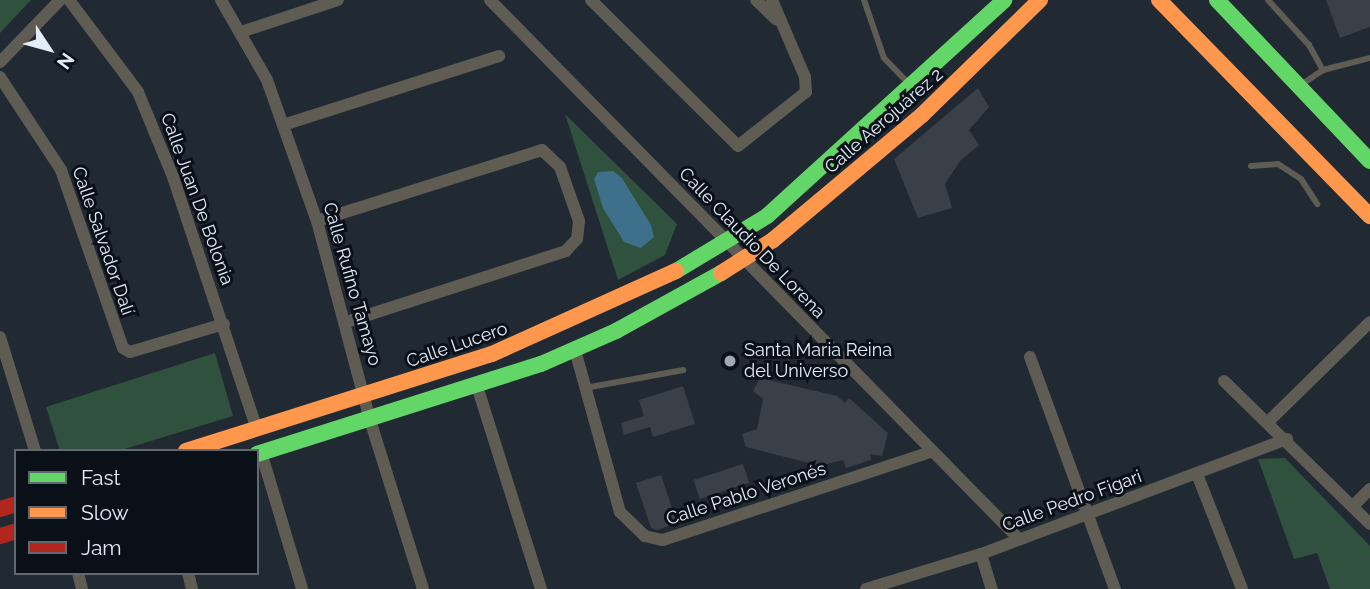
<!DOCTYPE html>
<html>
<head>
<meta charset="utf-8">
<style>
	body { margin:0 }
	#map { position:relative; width:1370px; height:589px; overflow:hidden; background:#212933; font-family:Raleway,sans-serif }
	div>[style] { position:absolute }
	.green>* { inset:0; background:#2f513d }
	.water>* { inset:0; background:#3e6f8b }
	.building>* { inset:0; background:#394048; transform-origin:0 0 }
	.lane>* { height:6px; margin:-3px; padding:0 3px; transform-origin:3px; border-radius:3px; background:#5e5c53 }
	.street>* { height:12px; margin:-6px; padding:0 6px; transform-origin:6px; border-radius:6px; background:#5e5c53 }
	.fast>* { height:16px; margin:-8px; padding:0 8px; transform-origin:8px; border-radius:8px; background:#63d668 }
	.slow>* { height:16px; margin:-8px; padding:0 8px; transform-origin:8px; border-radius:8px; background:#ff974d }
	.jam>* { height:16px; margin:-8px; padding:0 8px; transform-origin:8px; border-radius:8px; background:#b3261e }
	.dots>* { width:19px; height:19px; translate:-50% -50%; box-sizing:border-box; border:4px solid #0a1018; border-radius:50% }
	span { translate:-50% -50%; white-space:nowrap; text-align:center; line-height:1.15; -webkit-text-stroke:6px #0a1018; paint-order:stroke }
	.street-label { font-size:18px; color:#e3edf9 }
	.poi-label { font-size:18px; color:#e3edf9 }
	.left { translate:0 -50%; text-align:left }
	.legend { position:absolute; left:14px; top:449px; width:245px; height:126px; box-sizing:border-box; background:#0a1018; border:2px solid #616872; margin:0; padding:9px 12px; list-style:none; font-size:21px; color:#e3edf9 }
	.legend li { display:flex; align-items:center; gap:14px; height:35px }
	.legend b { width:35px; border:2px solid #616872 }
	.north { position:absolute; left:14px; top:14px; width:70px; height:70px; -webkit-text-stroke:5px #0a1018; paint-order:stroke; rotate:126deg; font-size:19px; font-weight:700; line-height:28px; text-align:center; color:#e3edf9 }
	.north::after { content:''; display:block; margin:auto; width:24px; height:32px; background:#e3edf9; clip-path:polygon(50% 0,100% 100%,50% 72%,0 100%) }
</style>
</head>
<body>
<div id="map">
	<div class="green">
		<div style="clip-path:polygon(0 0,31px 0,0 33px)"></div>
		<div style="clip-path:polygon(565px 114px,677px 224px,665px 255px,618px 280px)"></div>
		<div style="clip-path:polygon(215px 353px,233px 416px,118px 451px,60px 451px,46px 407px)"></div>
		<div style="clip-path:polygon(1285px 458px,1370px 546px,1370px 589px,1330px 589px,1317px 553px,1294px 559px,1258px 459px)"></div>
	</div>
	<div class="water">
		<div style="clip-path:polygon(613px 171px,622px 178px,651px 225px,654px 237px,641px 248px,624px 242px,603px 208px,594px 179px,598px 172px)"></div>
	</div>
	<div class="building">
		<div style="clip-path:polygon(1326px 0,1370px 0,1370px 27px,1340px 38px)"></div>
		<div style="clip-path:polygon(978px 88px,989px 107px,969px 130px,979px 145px,960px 161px,945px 184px,952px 208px,918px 218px,894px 159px)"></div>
		<div style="clip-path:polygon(760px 378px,837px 396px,845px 403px,849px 398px,888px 433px,882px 456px,870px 454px,871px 460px,846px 468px,843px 460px,820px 466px,746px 447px,742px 434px,757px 429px,763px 399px,753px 391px)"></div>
		<div style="clip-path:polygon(683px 386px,695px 424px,653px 437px,650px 427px,624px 435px,621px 423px,644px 416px,639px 400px)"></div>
		<div style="left:743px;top:464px;width:20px;height:52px;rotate:72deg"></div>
		<div style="clip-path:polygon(661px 475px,677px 523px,657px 530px,651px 528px,636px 483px)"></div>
	</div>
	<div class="lane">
		<div style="left:864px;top:0;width:61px;rotate:71deg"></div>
		<div style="left:884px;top:58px;width:36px;rotate:46deg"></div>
		<div style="left:1268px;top:0;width:61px;rotate:47.7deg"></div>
		<div style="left:1309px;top:45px;width:29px;rotate:61deg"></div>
		<div style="left:1323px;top:70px;width:25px;rotate:146deg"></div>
		<div style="left:1323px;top:70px;width:49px;rotate:-14.3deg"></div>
		<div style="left:1251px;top:166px;width:27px;rotate:-4deg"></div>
		<div style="left:1278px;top:164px;width:27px;rotate:33deg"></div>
		<div style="left:1301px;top:179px;width:30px;rotate:57deg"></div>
		<div style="left:585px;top:388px;width:100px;rotate:-10.4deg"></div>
	</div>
	<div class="street">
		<div style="left:69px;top:0;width:115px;rotate:53.1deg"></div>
		<div style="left:138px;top:92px;width:92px;rotate:67.6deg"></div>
		<div style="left:173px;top:177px;width:266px;rotate:71.6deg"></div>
		<div style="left:221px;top:0;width:92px;rotate:60.1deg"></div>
		<div style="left:267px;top:80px;width:150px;rotate:70.5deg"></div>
		<div style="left:317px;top:221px;width:206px;rotate:75.1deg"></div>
		<div style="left:370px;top:420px;width:177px;rotate:72.6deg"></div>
		<div style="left:490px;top:0;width:755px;rotate:45.54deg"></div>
		<div style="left:591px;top:0;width:207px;rotate:44.8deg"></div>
		<div style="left:738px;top:146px;width:87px;rotate:-38.5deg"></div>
		<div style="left:806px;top:92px;width:15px;rotate:-94deg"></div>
		<div style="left:805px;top:77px;width:84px;rotate:-113.2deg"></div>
		<div style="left:756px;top:0;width:28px;rotate:44deg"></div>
		<div style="left:241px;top:32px;width:102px;rotate:-18.3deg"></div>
		<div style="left:0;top:62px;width:86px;rotate:-45.9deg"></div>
		<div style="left:0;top:77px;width:111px;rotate:56.7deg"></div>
		<div style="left:61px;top:170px;width:188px;rotate:70.8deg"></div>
		<div style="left:123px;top:348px;width:8px;rotate:30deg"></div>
		<div style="left:130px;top:352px;width:98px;rotate:-16.6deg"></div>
		<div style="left:283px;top:125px;width:227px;rotate:-17.7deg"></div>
		<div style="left:317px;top:221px;width:236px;rotate:-17.5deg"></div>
		<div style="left:542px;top:150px;width:25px;rotate:43deg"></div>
		<div style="left:560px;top:167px;width:57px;rotate:70.6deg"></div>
		<div style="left:579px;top:221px;width:18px;rotate:96deg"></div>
		<div style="left:577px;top:239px;width:16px;rotate:133deg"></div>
		<div style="left:566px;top:251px;width:231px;rotate:162.1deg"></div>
		<div style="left:0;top:337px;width:119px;rotate:72.9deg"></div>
		<div style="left:575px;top:350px;width:168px;rotate:74.5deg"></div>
		<div style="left:620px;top:512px;width:35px;rotate:44deg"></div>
		<div style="left:645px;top:536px;width:18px;rotate:13deg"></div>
		<div style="left:663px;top:540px;width:282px;rotate:-18.2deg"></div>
		<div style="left:1030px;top:357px;width:247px;rotate:69.9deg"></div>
		<div style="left:1224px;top:381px;width:204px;rotate:44.4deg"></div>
		<div style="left:477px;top:386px;width:213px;rotate:72.5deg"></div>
		<div style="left:1269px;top:421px;width:141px;rotate:-44.4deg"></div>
		<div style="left:261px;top:452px;width:143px;rotate:73.3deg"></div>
		<div style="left:1197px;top:474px;width:123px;rotate:68.6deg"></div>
		<div style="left:1353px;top:506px;width:24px;rotate:-45deg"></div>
		<div style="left:981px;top:554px;width:37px;rotate:73deg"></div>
		<div style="left:78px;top:573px;width:16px;rotate:76deg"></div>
		<div style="left:188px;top:573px;width:16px;rotate:76deg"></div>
		<div style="left:866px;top:589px;width:120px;rotate:-16.9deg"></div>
		<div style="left:981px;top:554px;width:327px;rotate:-20.6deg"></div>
	</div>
	<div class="fast">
		<div style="left:1217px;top:0;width:222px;rotate:46.5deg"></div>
		<div style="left:676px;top:271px;width:106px;rotate:-31.1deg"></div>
		<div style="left:767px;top:216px;width:321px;rotate:-42.3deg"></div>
		<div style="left:257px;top:454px;width:298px;rotate:-17.6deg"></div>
		<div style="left:541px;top:364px;width:82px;rotate:-23.7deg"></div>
		<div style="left:616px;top:331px;width:120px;rotate:-28.9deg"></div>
	</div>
	<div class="slow">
		<div style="left:1159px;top:0;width:302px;rotate:45.7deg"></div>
		<div style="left:721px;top:273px;width:62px;rotate:-32.4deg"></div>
		<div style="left:773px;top:240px;width:194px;rotate:-40deg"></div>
		<div style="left:922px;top:115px;width:165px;rotate:-44.3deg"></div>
		<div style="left:186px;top:451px;width:321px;rotate:-17.6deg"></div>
		<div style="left:492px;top:354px;width:202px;rotate:-24.3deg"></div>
	</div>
	<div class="jam">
		<div style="left:0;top:509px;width:17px;rotate:-17deg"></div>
		<div style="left:0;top:536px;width:17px;rotate:-17deg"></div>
	</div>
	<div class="dots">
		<div style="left:730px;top:361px;background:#9fa8b4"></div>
	</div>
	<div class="street-label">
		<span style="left:884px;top:121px;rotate:-41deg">Calle Aerojuárez 2</span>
		<span style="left:197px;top:199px;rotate:70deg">Calle Juan De Bolonia</span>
		<span style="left:103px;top:241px;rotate:71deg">Calle Salvador Dalí</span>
		<span style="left:752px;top:243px;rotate:46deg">Calle Claudio De Lorena</span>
		<span style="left:352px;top:284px;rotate:74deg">Calle Rufino Tamayo</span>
		<span style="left:457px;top:345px;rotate:-19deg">Calle Lucero</span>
		<span style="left:746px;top:494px;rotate:-18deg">Calle Pablo Veronés</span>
		<span style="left:1072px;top:501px;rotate:-20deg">Calle Pedro Figari</span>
	</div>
	<div class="poi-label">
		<span class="left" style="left:744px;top:361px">Santa Maria Reina<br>del Universo</span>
	</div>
	<ul class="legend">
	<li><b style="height:9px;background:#63d668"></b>Fast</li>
	<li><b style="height:9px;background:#ff974d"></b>Slow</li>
	<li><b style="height:9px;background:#b3261e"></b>Jam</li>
	</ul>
	<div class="north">N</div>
</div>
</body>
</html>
